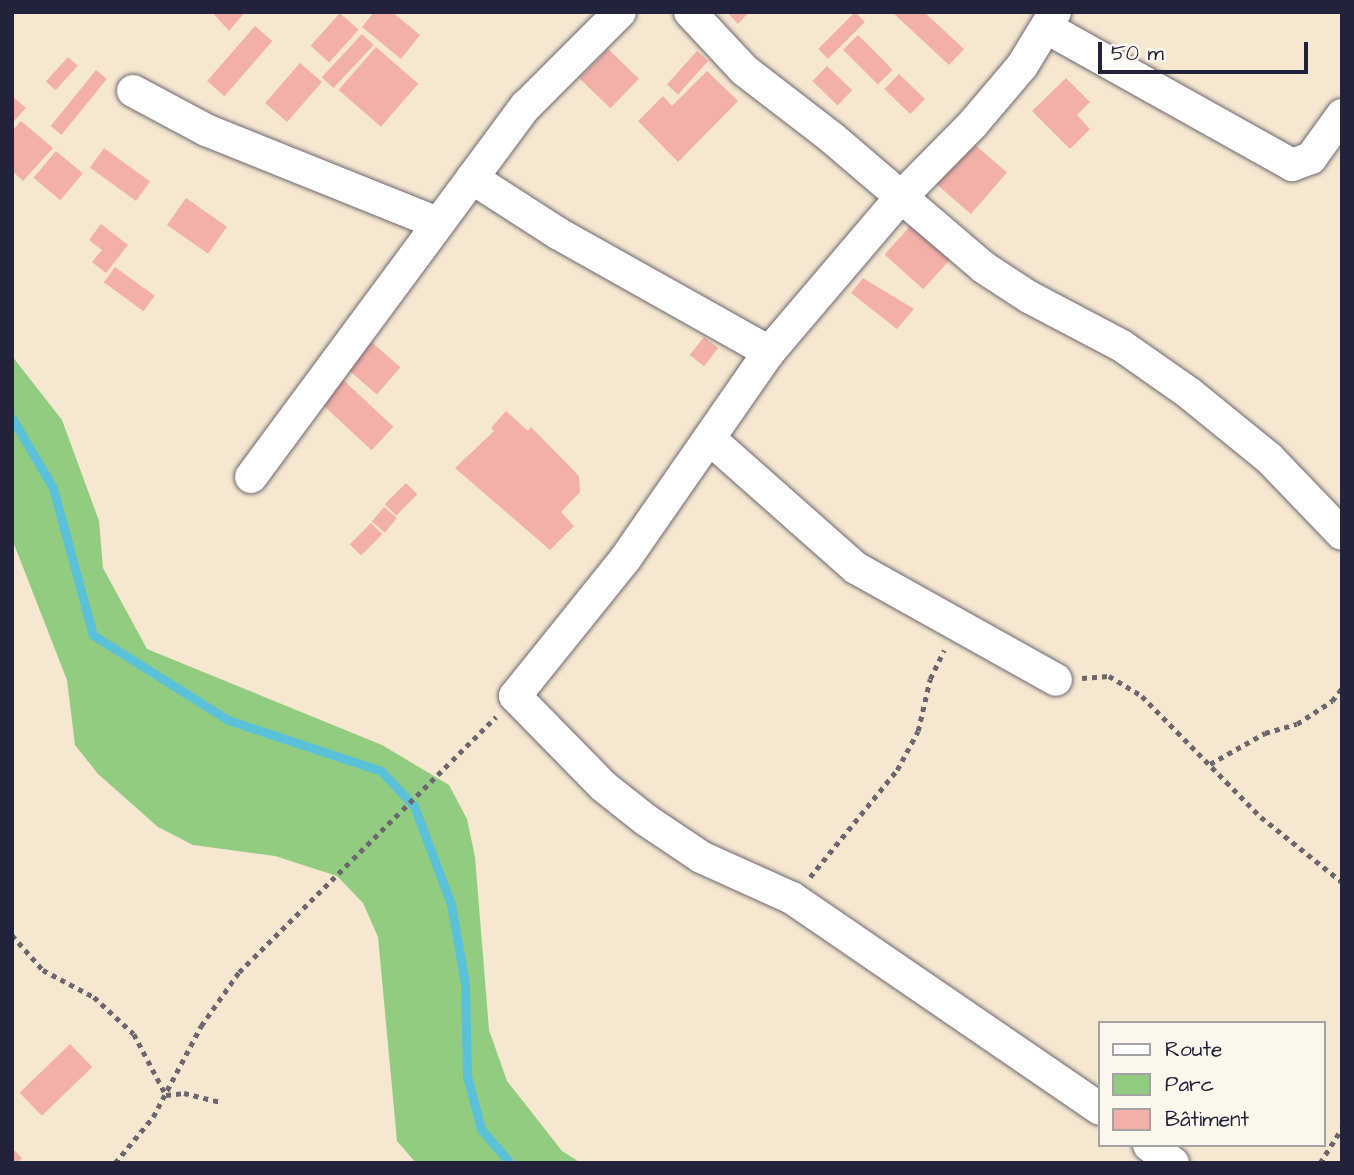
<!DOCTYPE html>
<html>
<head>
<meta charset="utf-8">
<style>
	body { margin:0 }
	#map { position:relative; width:1354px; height:1175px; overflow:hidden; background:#f6e7d0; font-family:"Architects Daughter",sans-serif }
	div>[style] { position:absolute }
	.green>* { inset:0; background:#91cc81 }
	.stream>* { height:9px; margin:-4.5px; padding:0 4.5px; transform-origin:4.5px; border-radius:4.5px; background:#5bc1d8 }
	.building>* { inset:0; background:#f2b0a8; transform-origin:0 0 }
	.path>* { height:4.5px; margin-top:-2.25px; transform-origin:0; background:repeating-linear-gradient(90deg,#6c676f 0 5px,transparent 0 10px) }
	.roads { filter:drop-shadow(0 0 2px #6c676f) drop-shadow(0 0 2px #6c676f) }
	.minor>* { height:32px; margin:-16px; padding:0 16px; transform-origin:16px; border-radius:16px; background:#fff }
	span { translate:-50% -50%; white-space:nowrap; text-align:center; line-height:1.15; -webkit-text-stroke:5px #fbf7ec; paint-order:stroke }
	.frame { position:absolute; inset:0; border:14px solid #22223b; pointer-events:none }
	.legend { position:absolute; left:1098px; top:1021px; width:228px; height:126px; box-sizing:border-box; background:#fbf7ec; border:2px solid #a4a2a5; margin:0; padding:9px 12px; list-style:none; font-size:21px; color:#22223b }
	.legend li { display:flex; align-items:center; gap:14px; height:35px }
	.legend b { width:35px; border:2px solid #a4a2a5 }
	.scale { position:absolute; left:1098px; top:42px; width:210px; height:32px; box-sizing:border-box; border:4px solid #22223b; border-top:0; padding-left:9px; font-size:21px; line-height:24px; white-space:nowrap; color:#22223b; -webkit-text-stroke:5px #fbf7ec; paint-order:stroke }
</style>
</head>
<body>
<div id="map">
	<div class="green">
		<div style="clip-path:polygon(12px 356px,62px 420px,99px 521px,103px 568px,147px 649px,382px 745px,449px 785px,467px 819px,475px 857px,489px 1030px,507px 1081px,562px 1151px,581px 1163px,416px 1163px,397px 1141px,378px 937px,363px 903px,337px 876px,275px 856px,193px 845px,158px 827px,98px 774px,75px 745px,67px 680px,12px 539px)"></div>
	</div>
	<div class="stream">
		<div style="left:12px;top:418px;width:81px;rotate:59.6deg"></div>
		<div style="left:53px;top:488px;width:152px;rotate:74.8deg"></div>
		<div style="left:93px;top:635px;width:160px;rotate:32.2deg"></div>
		<div style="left:228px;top:720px;width:161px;rotate:18.4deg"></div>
		<div style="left:381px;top:771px;width:48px;rotate:46.7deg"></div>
		<div style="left:414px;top:806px;width:105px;rotate:69.3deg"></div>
		<div style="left:451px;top:904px;width:80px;rotate:80deg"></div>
		<div style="left:465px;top:983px;width:93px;rotate:88.8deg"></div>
		<div style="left:467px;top:1076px;width:55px;rotate:75.2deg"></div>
		<div style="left:481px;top:1129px;width:45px;rotate:49.5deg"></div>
	</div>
	<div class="building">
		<div style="clip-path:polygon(212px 12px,245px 12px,229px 31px)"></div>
		<div style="clip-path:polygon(374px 12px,392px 12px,420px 35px,401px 59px,362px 27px)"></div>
		<div style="clip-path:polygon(727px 12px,749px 12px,738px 24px)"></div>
		<div style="left:855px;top:12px;width:14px;height:52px;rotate:45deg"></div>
		<div style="clip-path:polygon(892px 12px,924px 12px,964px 49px,949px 65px)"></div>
		<div style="left:340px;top:13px;width:25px;height:44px;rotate:42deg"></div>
		<div style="left:255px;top:26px;width:23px;height:73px;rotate:41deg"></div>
		<div style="left:362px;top:34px;width:16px;height:59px;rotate:43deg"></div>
		<div style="left:858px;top:35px;width:49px;height:21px;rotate:45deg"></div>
		<div style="left:376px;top:47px;width:56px;height:57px;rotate:41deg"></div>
		<div style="left:608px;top:49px;width:43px;height:41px;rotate:44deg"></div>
		<div style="left:697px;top:51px;width:15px;height:45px;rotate:42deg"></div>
		<div style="left:68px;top:57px;width:13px;height:33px;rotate:42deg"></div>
		<div style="left:300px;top:63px;width:29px;height:53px;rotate:41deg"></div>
		<div style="left:827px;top:66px;width:35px;height:21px;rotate:44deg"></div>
		<div style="left:96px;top:70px;width:14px;height:72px;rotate:39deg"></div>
		<div style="clip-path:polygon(707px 71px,738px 101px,678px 162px,638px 121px,663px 96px,672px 106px)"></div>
		<div style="left:899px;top:74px;width:36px;height:21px;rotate:44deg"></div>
		<div style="clip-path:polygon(1066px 78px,1090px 102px,1077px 115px,1090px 129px,1070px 149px,1032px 111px)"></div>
		<div style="clip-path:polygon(12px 96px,26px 108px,12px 123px)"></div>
		<div style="clip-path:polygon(21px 121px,53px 148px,23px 181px,12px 171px,12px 131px)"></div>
		<div style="left:973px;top:143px;width:45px;height:55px;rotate:41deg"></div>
		<div style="left:104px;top:148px;width:57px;height:24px;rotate:36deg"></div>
		<div style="left:56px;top:151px;width:35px;height:35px;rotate:40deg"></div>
		<div style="left:186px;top:198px;width:50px;height:33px;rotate:35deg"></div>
		<div style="clip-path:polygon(101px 224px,128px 245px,106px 273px,92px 262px,102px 250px,89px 240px)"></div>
		<div style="left:912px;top:224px;width:52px;height:41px;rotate:42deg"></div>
		<div style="left:115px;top:267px;width:49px;height:19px;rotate:36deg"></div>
		<div style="clip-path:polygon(863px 278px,914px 309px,897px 329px,851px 293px)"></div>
		<div style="left:704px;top:337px;width:18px;height:23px;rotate:38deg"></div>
		<div style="left:368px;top:339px;width:43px;height:36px;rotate:41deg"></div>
		<div style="left:340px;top:377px;width:73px;height:32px;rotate:43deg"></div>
		<div style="clip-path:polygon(506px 411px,528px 431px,531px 427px,579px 476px,580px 492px,561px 512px,574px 526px,550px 550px,455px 468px,494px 431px,491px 428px)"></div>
		<div style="left:406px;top:483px;width:16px;height:30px;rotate:45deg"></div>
		<div style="left:384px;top:507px;width:17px;height:19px;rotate:40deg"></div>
		<div style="left:371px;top:523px;width:16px;height:30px;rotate:45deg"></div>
		<div style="left:70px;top:1044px;width:32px;height:70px;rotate:46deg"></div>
		<div style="clip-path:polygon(12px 1148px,22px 1158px,17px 1163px,12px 1163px)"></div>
	</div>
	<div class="path">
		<div style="left:1082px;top:678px;width:27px;rotate:-4deg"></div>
		<div style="left:1109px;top:676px;width:39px;rotate:31deg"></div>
		<div style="left:1142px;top:696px;width:170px;rotate:45.5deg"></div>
		<div style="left:1261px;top:817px;width:104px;rotate:38.7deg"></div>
		<div style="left:1210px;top:764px;width:63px;rotate:-29.4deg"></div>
		<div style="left:1265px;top:733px;width:33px;rotate:-16deg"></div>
		<div style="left:1297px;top:724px;width:42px;rotate:-33.3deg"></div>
		<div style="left:1332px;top:701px;width:16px;rotate:-52deg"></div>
		<div style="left:810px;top:877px;width:138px;rotate:-50.9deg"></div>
		<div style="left:897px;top:770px;width:44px;rotate:-61.7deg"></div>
		<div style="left:918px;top:731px;width:53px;rotate:-77deg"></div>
		<div style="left:930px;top:679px;width:32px;rotate:-64deg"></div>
		<div style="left:12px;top:935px;width:47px;rotate:48.5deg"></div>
		<div style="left:43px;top:970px;width:58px;rotate:27.9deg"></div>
		<div style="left:94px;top:997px;width:54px;rotate:42.8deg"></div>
		<div style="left:134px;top:1034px;width:69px;rotate:62.3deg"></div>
		<div style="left:166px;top:1095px;width:18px;rotate:-6deg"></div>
		<div style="left:184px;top:1093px;width:38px;rotate:14deg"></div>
		<div style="left:115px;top:1163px;width:60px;rotate:-50.4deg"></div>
		<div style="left:153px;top:1117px;width:103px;rotate:-62.2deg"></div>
		<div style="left:201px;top:1026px;width:66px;rotate:-54.9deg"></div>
		<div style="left:239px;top:972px;width:362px;rotate:-44.8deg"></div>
		<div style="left:1320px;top:1163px;width:41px;rotate:-57.8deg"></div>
	</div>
	<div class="roads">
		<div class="minor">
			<div style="left:690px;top:12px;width:79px;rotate:47deg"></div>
			<div style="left:744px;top:70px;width:110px;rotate:37.6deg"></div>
			<div style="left:831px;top:137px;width:200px;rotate:40.5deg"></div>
			<div style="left:983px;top:267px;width:55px;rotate:33.1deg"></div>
			<div style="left:1029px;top:297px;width:105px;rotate:27.8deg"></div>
			<div style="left:1122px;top:346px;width:82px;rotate:35deg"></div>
			<div style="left:1189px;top:393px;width:103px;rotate:39.1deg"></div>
			<div style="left:1269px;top:458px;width:105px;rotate:46.2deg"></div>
			<div style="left:1055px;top:12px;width:63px;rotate:121.4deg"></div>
			<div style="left:1022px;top:66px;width:77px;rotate:130.3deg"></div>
			<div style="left:972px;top:125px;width:101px;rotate:134.6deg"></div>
			<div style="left:901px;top:197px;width:204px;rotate:130.4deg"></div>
			<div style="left:769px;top:352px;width:251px;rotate:124.8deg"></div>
			<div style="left:626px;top:558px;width:177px;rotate:128.8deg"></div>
			<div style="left:515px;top:696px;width:126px;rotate:45.6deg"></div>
			<div style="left:603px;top:786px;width:55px;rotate:38.3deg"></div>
			<div style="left:646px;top:820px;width:66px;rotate:33.9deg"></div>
			<div style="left:701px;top:857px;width:100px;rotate:24.3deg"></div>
			<div style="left:792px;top:898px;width:373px;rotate:34.4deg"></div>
			<div style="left:1047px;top:28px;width:281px;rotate:29.2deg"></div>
			<div style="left:1292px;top:165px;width:20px;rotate:-20deg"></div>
			<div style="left:1311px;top:158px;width:53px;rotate:-54.2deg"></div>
			<div style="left:133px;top:91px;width:83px;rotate:28.1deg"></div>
			<div style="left:206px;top:130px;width:249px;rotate:21.9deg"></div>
			<div style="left:472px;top:178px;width:103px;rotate:32.8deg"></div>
			<div style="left:559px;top:234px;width:241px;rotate:29.3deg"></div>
			<div style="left:710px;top:439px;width:195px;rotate:41.5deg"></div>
			<div style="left:856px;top:568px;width:229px;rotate:29.2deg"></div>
			<div style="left:251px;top:477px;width:462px;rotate:-53.5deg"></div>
			<div style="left:526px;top:106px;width:133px;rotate:-45deg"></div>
			<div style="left:1149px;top:1145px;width:30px;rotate:37deg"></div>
		</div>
	</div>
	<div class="frame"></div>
	<ul class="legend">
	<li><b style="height:9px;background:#fff"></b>Route</li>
	<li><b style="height:19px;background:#91cc81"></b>Parc</li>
	<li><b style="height:19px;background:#f2b0a8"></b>Bâtiment</li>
	</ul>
	<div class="scale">50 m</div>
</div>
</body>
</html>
